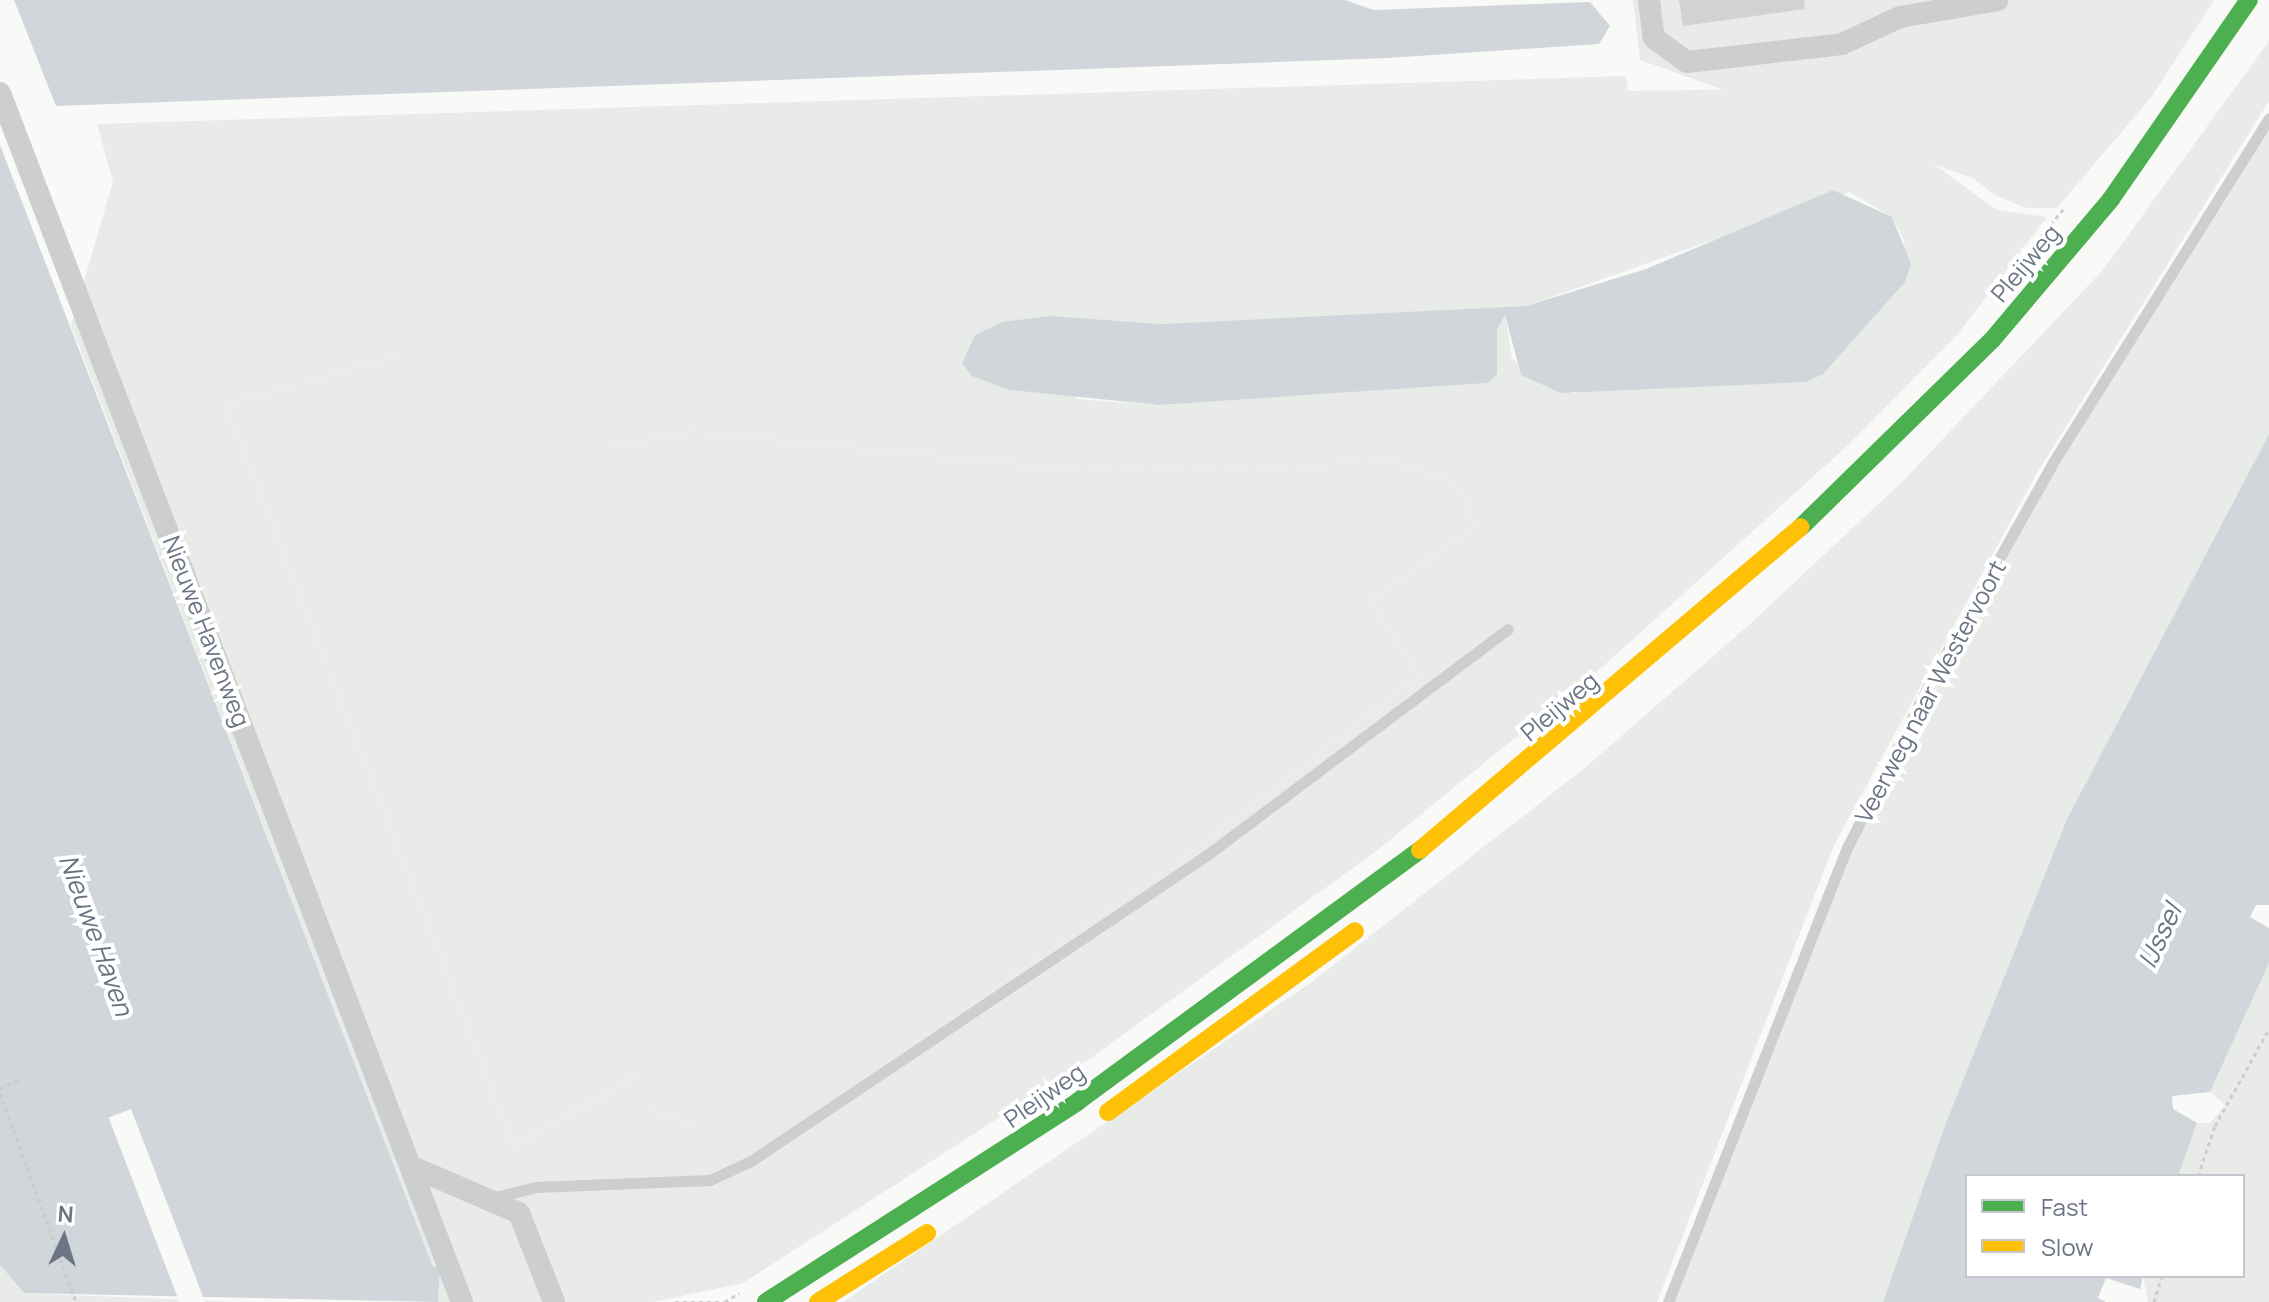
<!DOCTYPE html>
<html>
<head>
<meta charset="utf-8">
<style>
	body { margin:0 }
	#map { position:relative; width:2269px; height:1302px; overflow:hidden; background:#f9f9f8; font-family:Manrope,sans-serif }
	div>[style] { position:absolute }
	.built>* { inset:0; background:#e9eaeb }
	.green>* { inset:0; background:#e8ebe7 }
	.water>* { inset:0; background:#d1d6da }
	.pier>* { inset:0; background:#f9f9f8; transform-origin:0 0 }
	.building>* { inset:0; background:#d2d2d3 }
	.path>* { height:3px; margin-top:-1.5px; transform-origin:0; background:repeating-linear-gradient(90deg,#cbcccd 0 4px,transparent 0 8px) }
	.lane>* { height:11px; margin:-5.5px; padding:0 5.5px; transform-origin:5.5px; border-radius:5.5px; background:#cdcecf }
	.street>* { height:22px; margin:-11px; padding:0 11px; transform-origin:11px; border-radius:11px; background:#cdcecf }
	.fast>* { height:18px; margin:-9px; padding:0 9px; transform-origin:9px; border-radius:9px; background:#4caf50 }
	.slow>* { height:18px; margin:-9px; padding:0 9px; transform-origin:9px; border-radius:9px; background:#ffc107 }
	span { translate:-50% -50%; white-space:nowrap; text-align:center; line-height:1.15; -webkit-text-stroke:8px #fff; paint-order:stroke }
	.street-label { font-size:24px; color:#6c7585 }
	.water-label { font-size:26px; color:#68747f; font-style:italic }
	.legend { position:absolute; left:1965px; top:1174px; width:280px; height:104px; box-sizing:border-box; background:#fff; border:2px solid #c4c8ce; margin:0; padding:10px 14px; list-style:none; font-size:24px; color:#6c7585 }
	.legend li { display:flex; align-items:center; gap:16px; height:40px }
	.legend b { width:40px; border:2px solid #c4c8ce }
	.north { position:absolute; left:24px; top:1198px; width:80px; height:80px; -webkit-text-stroke:6px #fff; paint-order:stroke; rotate:4deg; font-size:22px; font-weight:700; line-height:32px; text-align:center; color:#6c7585 }
	.north::after { content:''; display:block; margin:auto; width:28px; height:36px; background:#6c7585; clip-path:polygon(50% 0,100% 100%,50% 72%,0 100%) }
</style>
</head>
<body>
<div id="map">
	<div class="built">
		<div style="clip-path:polygon(1633px 0,2177px 0,2057px 208px,1640px 60px)"></div>
		<div style="clip-path:polygon(403px 354px,561px 469px,613px 447px,690px 431px,1082px 471px,1398px 462px,1449px 481px,1466px 496px,1473px 528px,1371px 601px,1420px 675px,1171px 868px,844px 1091px,709px 1157px,688px 1122px,656px 1113px,636px 1076px,514px 1146px,226px 405px)"></div>
	</div>
	<div class="green">
		<div style="clip-path:polygon(evenodd,2108px 0,2214px 0,2152px 96px,2057px 208px,2026px 208px,1995px 195px,1854px 87px,2108px 0,2101px 32px,2104px 42px,2009px 147px,1950px 97px,1966px 81px,2101px 32px)"></div>
		<div style="clip-path:polygon(2269px 41px,2269px 101px,2037px 473px,1834px 845px,1657px 1302px,843px 1302px,1309px 984px,1587px 766px,1750px 624px,1903px 481px,2103px 270px)"></div>
		<div style="clip-path:polygon(evenodd,1626px 76px,1628px 91px,1828px 88px,1997px 210px,2047px 217px,1957px 335px,1847px 446px,1609px 661px,1375px 852px,1088px 1060px,743px 1283px,653px 1302px,438px 1302px,439px 1266px,433px 1268px,71px 325px,113px 182px,97px 124px,1626px 76px,1849px 192px,1892px 217px,1905px 242px,1806px 382px,1596px 386px,1574px 394px,1537px 380px,1512px 358px,1505px 315px,1497px 329px,1497px 374px,1488px 383px,1159px 405px,1077px 399px,1050px 316px,1161px 324px,1526px 306px,1849px 192px,1626px 76px,403px 354px,470px 521px,613px 447px,690px 431px,1082px 471px,1398px 462px,1449px 481px,1466px 496px,1473px 528px,1371px 601px,1420px 675px,1171px 868px,844px 1091px,709px 1156px,688px 1122px,656px 1113px,637px 1076px,514px 1146px,226px 405px,403px 354px)"></div>
		<div style="clip-path:polygon(2269px 126px,2269px 434px,2067px 819px,1944px 1128px,1883px 1302px,1673px 1302px,1851px 851px,1950px 656px,2045px 486px)"></div>
		<div style="clip-path:polygon(2269px 963px,2269px 1302px,2148px 1302px,2143px 1276px,2243px 1276px,2243px 1176px,2178px 1176px,2197px 1123px,2210px 1123px,2225px 1105px,2210px 1092px)"></div>
		<div style="clip-path:polygon(0 1265px,24px 1293px,239px 1302px,0 1302px)"></div>
	</div>
	<div class="water">
		<div style="clip-path:polygon(14px 0,1345px 0,1374px 10px,1590px 2px,1610px 26px,1599px 44px,1387px 58px,56px 106px)"></div>
		<div style="clip-path:polygon(0 145px,433px 1267px,440px 1266px,438px 1302px,24px 1293px,0 1265px)"></div>
		<div style="clip-path:polygon(1833px 190px,1892px 217px,1911px 264px,1905px 282px,1823px 374px,1806px 382px,1561px 393px,1521px 375px,1505px 315px,1497px 329px,1497px 374px,1488px 383px,1159px 405px,1010px 390px,972px 376px,962px 363px,975px 335px,1002px 322px,1051px 316px,1161px 324px,1526px 306px,1646px 269px)"></div>
		<div style="clip-path:polygon(2269px 434px,2269px 905px,2256px 905px,2250px 917px,2269px 928px,2269px 963px,2210px 1092px,2172px 1096px,2173px 1109px,2197px 1123px,2178px 1176px,1967px 1176px,1967px 1276px,2143px 1276px,2140px 1289px,2106px 1278px,2098px 1298px,2106px 1302px,1883px 1302px,1944px 1128px,2067px 819px)"></div>
	</div>
	<div class="pier">
		<div style="left:131px;top:1109px;width:207px;height:24px;rotate:69deg"></div>
	</div>
	<div class="building">
		<div style="clip-path:polygon(1679px 0,1804px 0,1805px 9px,1683px 26px)"></div>
	</div>
	<div class="path">
		<div style="left:1994px;top:292px;width:112px;rotate:-50.1deg"></div>
		<div style="left:0;top:1088px;width:22px;rotate:-22deg"></div>
		<div style="left:0;top:1093px;width:222px;rotate:70deg"></div>
		<div style="left:2198px;top:1176px;width:53px;rotate:-71.2deg"></div>
		<div style="left:2215px;top:1126px;width:111px;rotate:-60.9deg"></div>
		<div style="left:675px;top:1302px;width:49px"></div>
		<div style="left:725px;top:1302px;width:17px;rotate:-33deg"></div>
		<div style="left:2154px;top:1302px;width:27px;rotate:-73deg"></div>
	</div>
	<div class="lane">
		<div style="left:491px;top:1198px;width:46px;rotate:-13.7deg"></div>
		<div style="left:536px;top:1187px;width:174px;rotate:-2.3deg"></div>
		<div style="left:710px;top:1180px;width:45px;rotate:-24.9deg"></div>
		<div style="left:751px;top:1161px;width:549px;rotate:-33.86deg"></div>
		<div style="left:1207px;top:855px;width:376px;rotate:-36.9deg"></div>
		<div style="left:1668px;top:1302px;width:490px;rotate:-68.5deg"></div>
		<div style="left:1848px;top:846px;width:186px;rotate:-63.4deg"></div>
		<div style="left:1931px;top:680px;width:248px;rotate:-60.7deg"></div>
		<div style="left:2052px;top:464px;width:408px;rotate:-57.9deg"></div>
	</div>
	<div class="street">
		<div style="left:1649px;top:0;width:38px;rotate:83deg"></div>
		<div style="left:1654px;top:38px;width:41px;rotate:36deg"></div>
		<div style="left:1687px;top:62px;width:156px;rotate:-6.6deg"></div>
		<div style="left:1842px;top:44px;width:64px;rotate:-25deg"></div>
		<div style="left:1900px;top:17px;width:99px;rotate:-9.8deg"></div>
		<div style="left:0;top:93px;width:1294px;rotate:69.09deg"></div>
		<div style="left:415px;top:1168px;width:113px;rotate:23.4deg"></div>
		<div style="left:519px;top:1213px;width:96px;rotate:68.5deg"></div>
	</div>
	<div class="fast">
		<div style="left:1801px;top:527px;width:267px;rotate:-44.4deg"></div>
		<div style="left:1992px;top:340px;width:185px;rotate:-49.8deg"></div>
		<div style="left:2111px;top:199px;width:242px;rotate:-55.3deg"></div>
		<div style="left:766px;top:1302px;width:370px;rotate:-32.7deg"></div>
		<div style="left:1077px;top:1102px;width:426px;rotate:-36.3deg"></div>
	</div>
	<div class="slow">
		<div style="left:1420px;top:850px;width:499px;rotate:-40.3deg"></div>
		<div style="left:1108px;top:1112px;width:306px;rotate:-36.2deg"></div>
		<div style="left:818px;top:1302px;width:129px;rotate:-32.3deg"></div>
	</div>
	<div class="street-label">
		<span style="left:2025px;top:263px;rotate:-50deg">Pleijweg</span>
		<span style="left:207px;top:631px;rotate:69deg">Nieuwe Havenweg</span>
		<span style="left:1930px;top:691px;rotate:-62deg">Veerweg naar Westervoort</span>
		<span style="left:1559px;top:706px;rotate:-40deg">Pleijweg</span>
		<span style="left:1044px;top:1095px;rotate:-35deg">Pleijweg</span>
	</div>
	<div class="water-label">
		<span style="left:96px;top:935px;rotate:70deg">Nieuwe Haven</span>
		<span style="left:2160px;top:936px;rotate:-65deg">IJssel</span>
	</div>
	<ul class="legend">
	<li><b style="height:10px;background:#4caf50"></b>Fast</li>
	<li><b style="height:10px;background:#ffc107"></b>Slow</li>
	</ul>
	<div class="north">N</div>
</div>
</body>
</html>
